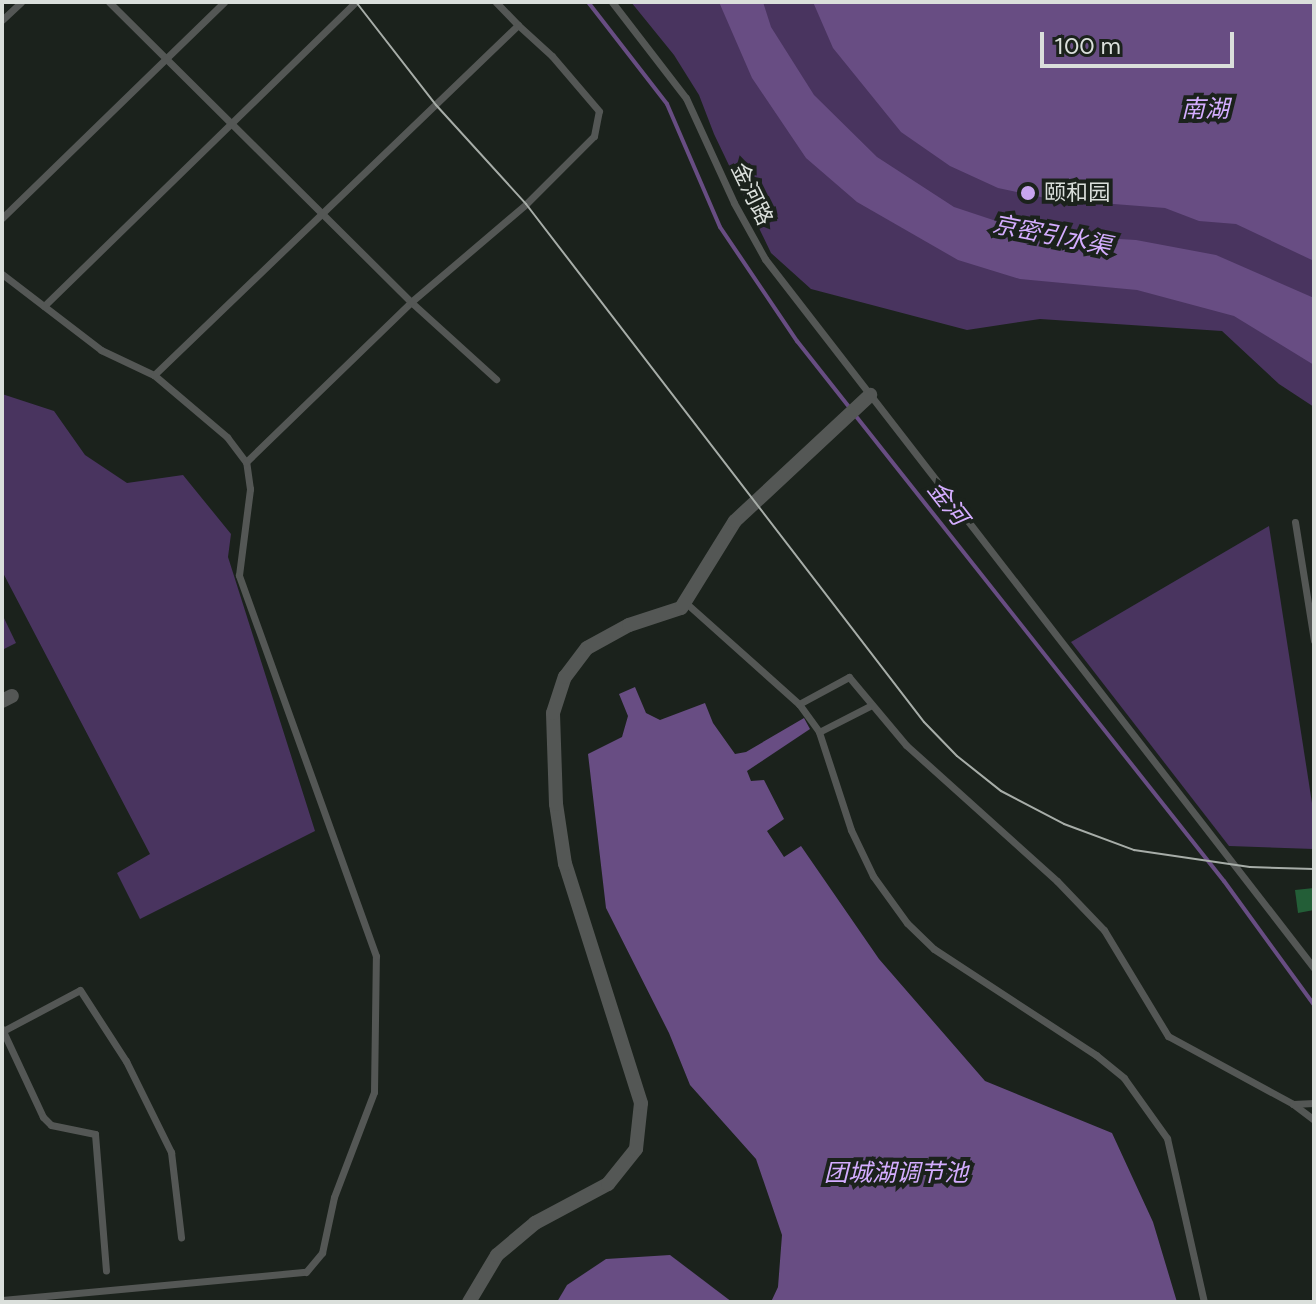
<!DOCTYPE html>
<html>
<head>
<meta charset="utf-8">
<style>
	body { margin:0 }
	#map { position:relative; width:1316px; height:1304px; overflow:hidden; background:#1b221c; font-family:Figtree,"Noto Sans SC",sans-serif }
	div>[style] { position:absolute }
	.green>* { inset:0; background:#49345f }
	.water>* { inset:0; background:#684d83 }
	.stream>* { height:4px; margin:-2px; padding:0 2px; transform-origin:2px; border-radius:2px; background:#684d83 }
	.building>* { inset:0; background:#235e37 }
	.lane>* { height:7px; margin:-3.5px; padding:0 3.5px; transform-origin:3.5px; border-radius:3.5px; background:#545755 }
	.street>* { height:14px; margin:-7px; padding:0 7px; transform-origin:7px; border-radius:7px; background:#545755 }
	.tram>* { height:2px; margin:-1px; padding:0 1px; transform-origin:1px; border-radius:1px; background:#a7ada8 }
	.dots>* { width:22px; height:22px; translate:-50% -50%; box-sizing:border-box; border:4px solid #1b221c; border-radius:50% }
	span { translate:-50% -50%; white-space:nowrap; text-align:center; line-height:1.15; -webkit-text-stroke:8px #1b221c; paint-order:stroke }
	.poi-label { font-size:22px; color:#dadfdb }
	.left { translate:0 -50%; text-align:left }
	.street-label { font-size:22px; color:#dadfdb }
	.water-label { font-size:24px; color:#d4adff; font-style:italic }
	.frame { position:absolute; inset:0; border:4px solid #dadfdb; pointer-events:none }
	.scale { position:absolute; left:1040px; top:32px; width:194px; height:36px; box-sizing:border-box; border:4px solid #dadfdb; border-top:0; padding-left:10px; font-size:24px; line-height:28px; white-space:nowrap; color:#dadfdb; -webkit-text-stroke:6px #1b221c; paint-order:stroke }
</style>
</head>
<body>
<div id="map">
	<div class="green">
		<div style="clip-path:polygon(631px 2px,1314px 2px,1314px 407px,1279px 384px,1222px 331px,1040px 319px,967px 330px,811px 289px,771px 253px,714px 134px,699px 95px,674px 55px)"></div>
		<div style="clip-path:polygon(2px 394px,54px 411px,85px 455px,127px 483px,183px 475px,231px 534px,228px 557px,315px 831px,140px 919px,117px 873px,150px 854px,2px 571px)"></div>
		<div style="clip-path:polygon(1269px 526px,1314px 816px,1314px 849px,1229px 846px,1071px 642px)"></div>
		<div style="clip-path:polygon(2px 614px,16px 643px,2px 650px)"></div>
	</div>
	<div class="water">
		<div style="clip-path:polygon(719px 2px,763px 2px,771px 27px,814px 95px,877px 157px,954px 207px,1035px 234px,1136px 240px,1216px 255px,1314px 298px,1314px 365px,1234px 316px,1137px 290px,1020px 279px,958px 260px,857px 202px,806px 158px,752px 78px)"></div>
		<div style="clip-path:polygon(813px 2px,1314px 2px,1314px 261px,1236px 224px,1199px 221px,1165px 208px,1050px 199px,998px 188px,950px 166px,901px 132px,833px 48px)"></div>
		<div style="clip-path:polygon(635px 687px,646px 713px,660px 720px,705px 703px,713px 723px,735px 754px,746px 752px,804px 718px,810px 729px,747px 771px,751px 781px,764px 780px,784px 819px,767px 831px,784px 857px,801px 846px,879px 959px,985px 1081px,1112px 1133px,1153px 1222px,1177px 1302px,771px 1302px,778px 1287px,782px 1235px,756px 1159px,690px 1085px,669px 1033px,606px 908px,588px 754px,622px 737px,628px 716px,619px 694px)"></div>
		<div style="clip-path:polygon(670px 1255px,732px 1302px,557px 1302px,567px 1285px,606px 1259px)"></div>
	</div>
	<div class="stream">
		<div style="left:588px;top:2px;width:129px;rotate:52.2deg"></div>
		<div style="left:667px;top:104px;width:134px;rotate:66.7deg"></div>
		<div style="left:720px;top:227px;width:138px;rotate:56deg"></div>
		<div style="left:797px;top:341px;width:85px;rotate:51.7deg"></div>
		<div style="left:855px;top:415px;width:594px;rotate:51.63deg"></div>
		<div style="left:1224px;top:881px;width:153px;rotate:54deg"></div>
	</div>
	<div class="building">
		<div style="clip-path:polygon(1314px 888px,1314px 910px,1298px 913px,1295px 890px)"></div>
	</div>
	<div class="lane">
		<div style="left:109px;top:2px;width:426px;rotate:44.8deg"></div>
		<div style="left:411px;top:302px;width:115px;rotate:42.2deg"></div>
		<div style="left:612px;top:2px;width:121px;rotate:52.4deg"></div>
		<div style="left:686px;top:98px;width:115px;rotate:65.4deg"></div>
		<div style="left:734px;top:203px;width:64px;rotate:61deg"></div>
		<div style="left:765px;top:259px;width:897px;rotate:52.25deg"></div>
		<div style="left:2px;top:20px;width:26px;rotate:-43deg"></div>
		<div style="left:2px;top:218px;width:310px;rotate:-44.2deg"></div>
		<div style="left:2px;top:274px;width:125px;rotate:37.5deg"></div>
		<div style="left:101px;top:350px;width:59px;rotate:25.3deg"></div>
		<div style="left:154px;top:375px;width:96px;rotate:40.3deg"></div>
		<div style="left:227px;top:437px;width:31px;rotate:53deg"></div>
		<div style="left:44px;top:306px;width:436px;rotate:-44.3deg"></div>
		<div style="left:154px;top:375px;width:505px;rotate:-43.88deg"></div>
		<div style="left:518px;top:25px;width:32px;rotate:-134deg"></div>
		<div style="left:1295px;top:522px;width:120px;rotate:80.9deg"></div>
		<div style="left:686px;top:603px;width:152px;rotate:41.8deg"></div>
		<div style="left:799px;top:704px;width:34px;rotate:54deg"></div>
		<div style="left:819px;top:732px;width:103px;rotate:71.9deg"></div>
		<div style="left:851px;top:830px;width:51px;rotate:64.4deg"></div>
		<div style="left:873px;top:876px;width:58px;rotate:54.1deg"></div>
		<div style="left:907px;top:923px;width:37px;rotate:44deg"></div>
		<div style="left:934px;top:949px;width:194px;rotate:33.2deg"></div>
		<div style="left:1096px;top:1055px;width:36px;rotate:39deg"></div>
		<div style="left:1124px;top:1078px;width:74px;rotate:54.4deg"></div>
		<div style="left:1167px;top:1138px;width:168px;rotate:77.3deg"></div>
		<div style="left:799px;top:704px;width:57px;rotate:-28.4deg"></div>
		<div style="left:849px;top:677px;width:89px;rotate:50deg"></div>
		<div style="left:906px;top:745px;width:203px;rotate:42deg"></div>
		<div style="left:1057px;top:881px;width:68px;rotate:46.2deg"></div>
		<div style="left:1104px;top:930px;width:124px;rotate:58.9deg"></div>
		<div style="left:1168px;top:1036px;width:142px;rotate:28.5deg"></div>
		<div style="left:1293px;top:1104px;width:26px;rotate:37deg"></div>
		<div style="left:819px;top:732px;width:59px;rotate:-27deg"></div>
		<div style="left:2px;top:1029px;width:97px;rotate:65deg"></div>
		<div style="left:43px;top:1117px;width:11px;rotate:45deg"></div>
		<div style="left:51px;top:1125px;width:45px;rotate:11.6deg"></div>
		<div style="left:95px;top:1134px;width:137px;rotate:85.4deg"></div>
		<div style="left:3px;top:1031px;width:87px;rotate:-28deg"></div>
		<div style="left:80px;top:990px;width:85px;rotate:57.1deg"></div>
		<div style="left:126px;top:1061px;width:102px;rotate:63.7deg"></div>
		<div style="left:171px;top:1152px;width:86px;rotate:83.3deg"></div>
		<div style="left:1293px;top:1104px;width:21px;rotate:-3deg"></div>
		<div style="left:2px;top:1300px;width:305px;rotate:-5.3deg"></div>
		<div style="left:306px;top:1272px;width:25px;rotate:-50deg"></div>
		<div style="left:322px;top:1253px;width:57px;rotate:-77.9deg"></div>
		<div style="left:334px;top:1197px;width:112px;rotate:-69.1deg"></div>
		<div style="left:374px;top:1092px;width:136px;rotate:-89.2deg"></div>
		<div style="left:376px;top:956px;width:405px;rotate:-109.8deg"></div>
		<div style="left:239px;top:575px;width:87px;rotate:-82.7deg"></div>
		<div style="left:250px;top:489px;width:27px;rotate:-98deg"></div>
		<div style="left:246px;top:462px;width:230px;rotate:-44.1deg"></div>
		<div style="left:411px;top:302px;width:151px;rotate:-40.4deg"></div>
		<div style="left:526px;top:204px;width:96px;rotate:-45deg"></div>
		<div style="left:594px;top:136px;width:25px;rotate:-79deg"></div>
		<div style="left:599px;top:111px;width:72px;rotate:-130.5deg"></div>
		<div style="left:552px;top:56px;width:46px;rotate:-137.6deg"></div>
	</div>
	<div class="street">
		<div style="left:2px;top:701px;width:11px;rotate:-27deg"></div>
		<div style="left:469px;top:1302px;width:55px;rotate:-59.2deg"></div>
		<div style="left:497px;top:1255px;width:50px;rotate:-40.1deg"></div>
		<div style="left:535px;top:1223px;width:83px;rotate:-28.1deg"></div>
		<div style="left:608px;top:1184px;width:45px;rotate:-51.3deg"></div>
		<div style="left:636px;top:1149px;width:46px;rotate:-83.8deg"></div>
		<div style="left:641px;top:1103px;width:251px;rotate:-107.6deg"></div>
		<div style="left:565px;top:864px;width:61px;rotate:-98.5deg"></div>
		<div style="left:556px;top:804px;width:91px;rotate:-91.9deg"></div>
		<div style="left:553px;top:713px;width:38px;rotate:-72deg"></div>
		<div style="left:565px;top:677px;width:36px;rotate:-53deg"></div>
		<div style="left:587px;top:648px;width:48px;rotate:-28.7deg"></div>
		<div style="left:629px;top:625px;width:55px;rotate:-18.1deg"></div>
		<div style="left:681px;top:608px;width:102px;rotate:-58.2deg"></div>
		<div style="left:735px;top:521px;width:185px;rotate:-43deg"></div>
	</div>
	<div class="tram">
		<div style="left:356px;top:2px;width:130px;rotate:52.2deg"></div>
		<div style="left:436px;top:105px;width:134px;rotate:47.7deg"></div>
		<div style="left:526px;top:204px;width:653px;rotate:52.46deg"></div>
		<div style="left:924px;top:722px;width:47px;rotate:45.9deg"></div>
		<div style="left:957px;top:756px;width:56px;rotate:38.5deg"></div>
		<div style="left:1001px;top:791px;width:71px;rotate:27.6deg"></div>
		<div style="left:1064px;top:824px;width:75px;rotate:20.4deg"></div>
		<div style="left:1134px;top:850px;width:117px;rotate:8.3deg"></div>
		<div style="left:1250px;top:867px;width:64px;rotate:1.8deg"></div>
	</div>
	<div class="dots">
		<div style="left:1028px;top:193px;background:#c8a5ef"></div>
	</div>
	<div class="poi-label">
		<span class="left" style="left:1044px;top:193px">颐和园</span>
	</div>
	<div class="street-label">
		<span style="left:752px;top:194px;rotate:64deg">金河路</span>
	</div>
	<div class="water-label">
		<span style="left:1205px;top:109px">南湖</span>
		<span style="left:1052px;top:235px;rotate:11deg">京密引水渠</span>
		<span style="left:948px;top:503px;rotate:52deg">金河</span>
		<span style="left:896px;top:1173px">团城湖调节池</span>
	</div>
	<div class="frame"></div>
	<div class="scale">100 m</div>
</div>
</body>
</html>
